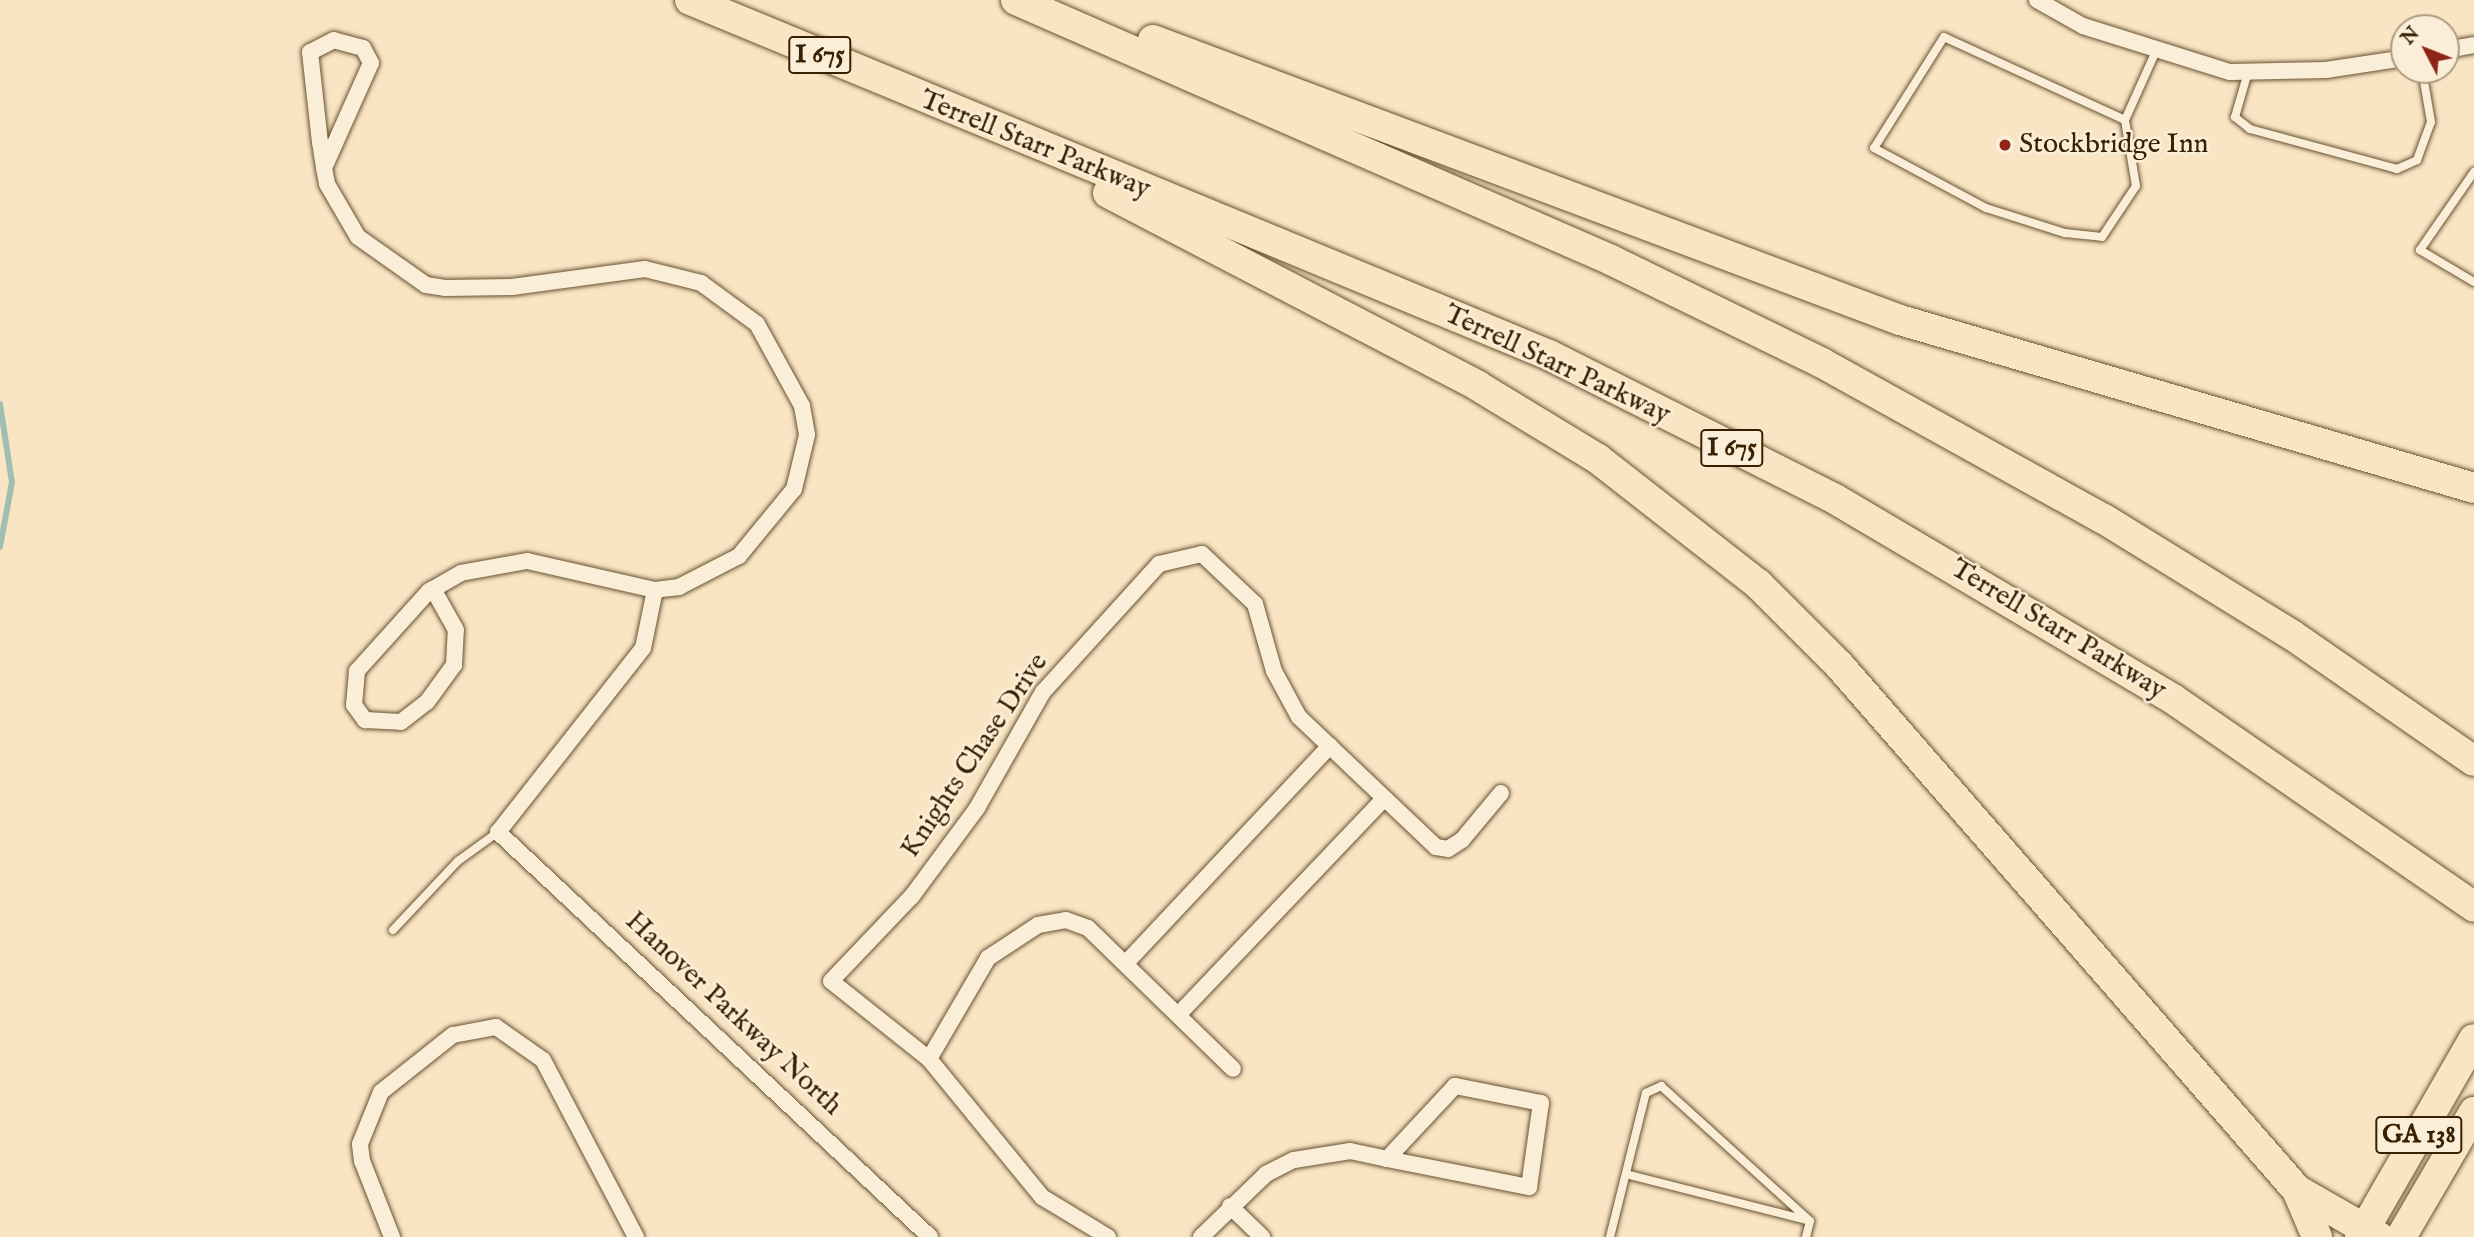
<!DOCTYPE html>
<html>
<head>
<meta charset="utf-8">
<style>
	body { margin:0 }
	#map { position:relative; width:2474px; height:1237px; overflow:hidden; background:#f9e5c3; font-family:"IM FELL English",serif }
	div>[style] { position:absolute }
	.stream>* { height:6px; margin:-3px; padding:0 3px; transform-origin:3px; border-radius:3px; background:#9ebfb2 }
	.roads { filter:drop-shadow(0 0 2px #685131) drop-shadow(0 0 2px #685131) }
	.lane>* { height:8px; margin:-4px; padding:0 4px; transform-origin:4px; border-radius:4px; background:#fbeed8 }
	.street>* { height:16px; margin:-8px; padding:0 8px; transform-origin:8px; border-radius:8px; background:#fbeed8 }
	.highway>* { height:30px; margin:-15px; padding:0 15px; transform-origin:15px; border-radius:15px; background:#f9e5c3 }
	.dots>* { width:19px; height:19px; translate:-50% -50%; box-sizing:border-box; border:4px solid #fbeed8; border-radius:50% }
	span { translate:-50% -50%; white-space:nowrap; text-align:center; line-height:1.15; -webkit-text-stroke:5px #fbeed8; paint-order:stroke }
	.shield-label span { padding:2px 5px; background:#fbeed8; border:2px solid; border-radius:5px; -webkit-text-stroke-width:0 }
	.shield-label { font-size:26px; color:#382000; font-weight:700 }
	.street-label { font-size:28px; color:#382000 }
	.poi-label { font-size:28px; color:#382000 }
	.left { translate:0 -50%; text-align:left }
	.north { position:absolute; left:2390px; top:14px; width:70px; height:70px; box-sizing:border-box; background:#fbeed8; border:2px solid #ad9c82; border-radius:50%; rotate:312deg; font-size:19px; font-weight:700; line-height:28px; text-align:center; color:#382000 }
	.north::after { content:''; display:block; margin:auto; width:24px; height:32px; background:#8f2418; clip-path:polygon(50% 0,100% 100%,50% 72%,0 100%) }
</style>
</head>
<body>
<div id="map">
	<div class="stream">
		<div style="left:0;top:404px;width:79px;rotate:81.3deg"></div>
		<div style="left:12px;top:482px;width:66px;rotate:100.5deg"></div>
	</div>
	<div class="roads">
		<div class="lane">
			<div style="left:2248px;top:72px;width:47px;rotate:106.1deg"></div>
			<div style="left:2235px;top:117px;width:19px;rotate:39deg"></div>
			<div style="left:2250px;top:129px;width:152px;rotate:15.2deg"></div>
			<div style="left:2397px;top:169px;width:22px;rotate:-24deg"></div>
			<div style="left:2417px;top:160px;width:40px;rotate:-69.8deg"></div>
			<div style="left:2431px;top:122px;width:53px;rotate:-99.8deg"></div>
			<div style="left:2125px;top:120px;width:199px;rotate:-155.4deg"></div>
			<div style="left:1944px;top:37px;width:131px;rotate:122.2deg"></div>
			<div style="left:1874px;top:148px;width:127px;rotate:28.2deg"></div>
			<div style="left:1986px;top:208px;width:83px;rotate:17.6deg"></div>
			<div style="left:2065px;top:233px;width:37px;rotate:6deg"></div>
			<div style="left:2102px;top:237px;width:61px;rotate:-56.3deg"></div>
			<div style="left:2136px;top:186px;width:67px;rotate:-99.5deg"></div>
			<div style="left:2125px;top:120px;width:76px;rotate:-65.8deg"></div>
			<div style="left:2474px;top:172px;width:95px;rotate:124.7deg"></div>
			<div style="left:2420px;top:250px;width:63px;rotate:30.7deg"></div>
			<div style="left:393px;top:930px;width:95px;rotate:-46.7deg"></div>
			<div style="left:458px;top:861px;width:49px;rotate:-35.9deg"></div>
			<div style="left:1626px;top:1174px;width:187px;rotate:14.3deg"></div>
			<div style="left:1610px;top:1237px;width:148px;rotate:-76deg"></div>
			<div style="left:1646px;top:1093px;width:17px;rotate:-25deg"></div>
			<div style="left:1661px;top:1086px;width:201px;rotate:42.2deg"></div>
			<div style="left:1810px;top:1221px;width:16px;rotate:104deg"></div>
		</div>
		<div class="street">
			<div style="left:2037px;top:0;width:53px;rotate:29.5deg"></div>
			<div style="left:2083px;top:26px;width:154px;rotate:17.4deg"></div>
			<div style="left:2230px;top:72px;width:96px;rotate:-1.2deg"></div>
			<div style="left:2326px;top:70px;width:79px;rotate:-8.7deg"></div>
			<div style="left:2446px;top:50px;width:28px;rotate:-10deg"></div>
			<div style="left:324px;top:168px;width:115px;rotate:-65.9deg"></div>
			<div style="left:371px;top:63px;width:17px;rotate:-118deg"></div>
			<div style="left:363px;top:48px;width:30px;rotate:-165deg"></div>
			<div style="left:334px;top:40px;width:27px;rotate:153deg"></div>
			<div style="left:310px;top:52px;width:91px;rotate:83.7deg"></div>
			<div style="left:320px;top:142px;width:26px;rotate:81deg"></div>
			<div style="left:324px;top:168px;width:16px;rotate:79deg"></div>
			<div style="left:327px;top:184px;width:61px;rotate:59.7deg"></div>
			<div style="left:358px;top:237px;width:83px;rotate:35.2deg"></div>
			<div style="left:426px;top:285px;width:19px;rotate:9deg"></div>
			<div style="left:445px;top:288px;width:67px;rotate:-0.9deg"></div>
			<div style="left:512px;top:287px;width:134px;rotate:-7.7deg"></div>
			<div style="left:645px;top:269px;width:58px;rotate:14deg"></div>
			<div style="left:701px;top:283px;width:69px;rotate:36.2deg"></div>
			<div style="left:757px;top:324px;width:94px;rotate:61.2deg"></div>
			<div style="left:802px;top:406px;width:29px;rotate:80deg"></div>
			<div style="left:807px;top:435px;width:56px;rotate:103.5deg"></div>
			<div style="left:794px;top:489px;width:87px;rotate:129.4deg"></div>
			<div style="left:739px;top:556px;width:68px;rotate:152.7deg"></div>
			<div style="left:679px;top:587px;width:24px;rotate:173deg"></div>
			<div style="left:655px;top:590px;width:131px;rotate:-167.2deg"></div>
			<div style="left:527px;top:561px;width:67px;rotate:169.7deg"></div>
			<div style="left:461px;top:573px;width:32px;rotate:150deg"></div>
			<div style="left:433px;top:589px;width:4px;rotate:153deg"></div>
			<div style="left:429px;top:591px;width:108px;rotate:132deg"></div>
			<div style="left:357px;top:671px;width:34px;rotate:95deg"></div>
			<div style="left:354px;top:705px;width:19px;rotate:54deg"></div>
			<div style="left:365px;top:720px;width:36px;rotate:3deg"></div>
			<div style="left:401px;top:722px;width:33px;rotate:-38deg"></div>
			<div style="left:427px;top:702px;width:46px;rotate:-53.9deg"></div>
			<div style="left:454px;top:665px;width:35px;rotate:-87deg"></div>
			<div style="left:456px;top:630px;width:47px;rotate:-119.3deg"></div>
			<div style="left:655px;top:590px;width:59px;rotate:101.7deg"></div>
			<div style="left:643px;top:648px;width:234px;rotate:128.2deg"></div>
			<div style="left:498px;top:832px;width:592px;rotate:43.15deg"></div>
			<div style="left:1126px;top:963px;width:298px;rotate:-46.8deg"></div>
			<div style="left:1178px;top:1015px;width:298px;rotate:-46.4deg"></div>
			<div style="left:929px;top:1059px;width:117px;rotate:-59.7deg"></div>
			<div style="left:988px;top:958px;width:60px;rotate:-33.4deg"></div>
			<div style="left:1038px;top:925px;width:28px;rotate:-10deg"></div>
			<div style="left:1066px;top:920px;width:23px;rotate:20deg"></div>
			<div style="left:1088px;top:928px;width:202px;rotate:44.2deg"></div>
			<div style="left:1230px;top:1206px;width:45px;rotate:44.1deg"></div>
			<div style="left:392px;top:1237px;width:82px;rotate:-111.5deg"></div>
			<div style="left:362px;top:1161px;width:17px;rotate:-97deg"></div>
			<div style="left:360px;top:1144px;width:56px;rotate:-68deg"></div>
			<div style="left:381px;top:1092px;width:92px;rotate:-38.4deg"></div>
			<div style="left:453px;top:1035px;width:44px;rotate:-10.5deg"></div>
			<div style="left:496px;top:1027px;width:57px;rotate:35.1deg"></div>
			<div style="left:543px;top:1060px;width:200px;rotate:62.3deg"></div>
			<div style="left:1108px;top:1237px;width:77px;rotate:-148.8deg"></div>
			<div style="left:1042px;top:1197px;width:178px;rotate:-129.3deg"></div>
			<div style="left:929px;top:1059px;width:125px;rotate:-141.5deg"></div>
			<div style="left:831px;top:981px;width:117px;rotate:-46.4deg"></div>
			<div style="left:912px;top:896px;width:109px;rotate:-53.5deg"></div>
			<div style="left:977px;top:808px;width:133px;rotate:-60.4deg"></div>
			<div style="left:1043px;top:692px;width:173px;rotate:-47.8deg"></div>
			<div style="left:1159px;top:564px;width:44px;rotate:-13.1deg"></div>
			<div style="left:1202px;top:554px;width:73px;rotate:43.3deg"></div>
			<div style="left:1255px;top:604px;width:70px;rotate:74.2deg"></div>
			<div style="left:1274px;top:671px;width:52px;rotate:61.5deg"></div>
			<div style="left:1299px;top:717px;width:189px;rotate:43.5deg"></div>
			<div style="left:1436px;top:847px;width:12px;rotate:9deg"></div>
			<div style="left:1448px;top:849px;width:17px;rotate:-33deg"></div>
			<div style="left:1462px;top:840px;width:61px;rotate:-50.3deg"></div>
			<div style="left:1201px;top:1237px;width:91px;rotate:-44.1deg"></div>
			<div style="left:1266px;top:1174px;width:31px;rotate:-27deg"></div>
			<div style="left:1294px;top:1160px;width:57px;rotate:-9.1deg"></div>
			<div style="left:1350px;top:1151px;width:38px;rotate:12deg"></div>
			<div style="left:1387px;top:1159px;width:145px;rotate:11.2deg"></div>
			<div style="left:1529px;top:1187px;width:85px;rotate:-81.9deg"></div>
			<div style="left:1541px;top:1103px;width:88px;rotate:-168.8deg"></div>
			<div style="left:1455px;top:1086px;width:100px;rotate:133deg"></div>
		</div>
		<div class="highway">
			<div style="left:690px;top:0;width:929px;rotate:22.45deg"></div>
			<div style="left:1549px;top:355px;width:320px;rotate:26.7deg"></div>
			<div style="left:1835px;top:499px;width:393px;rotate:30.6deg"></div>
			<div style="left:2173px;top:699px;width:366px;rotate:34.6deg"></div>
			<div style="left:1016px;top:0;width:649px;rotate:23.6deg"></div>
			<div style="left:1611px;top:260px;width:235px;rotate:26deg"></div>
			<div style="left:1822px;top:363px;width:322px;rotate:29deg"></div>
			<div style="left:2104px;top:519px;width:221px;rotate:31.7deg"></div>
			<div style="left:2292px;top:635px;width:221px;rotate:34.7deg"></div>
			<div style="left:1153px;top:40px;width:798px;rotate:20.55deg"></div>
			<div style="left:1900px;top:320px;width:598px;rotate:16.31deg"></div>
			<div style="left:1108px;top:193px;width:417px;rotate:27.5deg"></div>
			<div style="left:1478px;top:386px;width:140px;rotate:31.3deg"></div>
			<div style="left:1598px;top:459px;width:203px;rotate:38deg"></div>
			<div style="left:1758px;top:584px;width:115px;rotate:45deg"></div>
			<div style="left:1839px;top:665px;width:697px;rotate:48.9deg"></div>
			<div style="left:2297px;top:1190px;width:51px;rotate:66.9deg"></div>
			<div style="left:2297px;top:1190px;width:95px;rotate:29.8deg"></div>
			<div style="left:2360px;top:1237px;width:228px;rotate:-60.1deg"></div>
			<div style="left:2401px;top:1237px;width:145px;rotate:-59.7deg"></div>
		</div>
	</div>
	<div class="dots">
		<div style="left:2005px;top:145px;background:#8f2418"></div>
	</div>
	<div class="shield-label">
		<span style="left:820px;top:55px">I 675</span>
		<span style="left:1732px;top:448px">I 675</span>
		<span style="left:2419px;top:1135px">GA 138</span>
	</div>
	<div class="street-label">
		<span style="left:1035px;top:145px;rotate:22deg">Terrell Starr Parkway</span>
		<span style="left:1557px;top:365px;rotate:25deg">Terrell Starr Parkway</span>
		<span style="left:2058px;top:630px;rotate:31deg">Terrell Starr Parkway</span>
		<span style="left:975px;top:756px;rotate:-56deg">Knights Chase Drive</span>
		<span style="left:733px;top:1014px;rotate:43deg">Hanover Parkway North</span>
	</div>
	<div class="poi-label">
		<span class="left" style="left:2019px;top:145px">Stockbridge Inn</span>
	</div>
	<div class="north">N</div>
</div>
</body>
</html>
